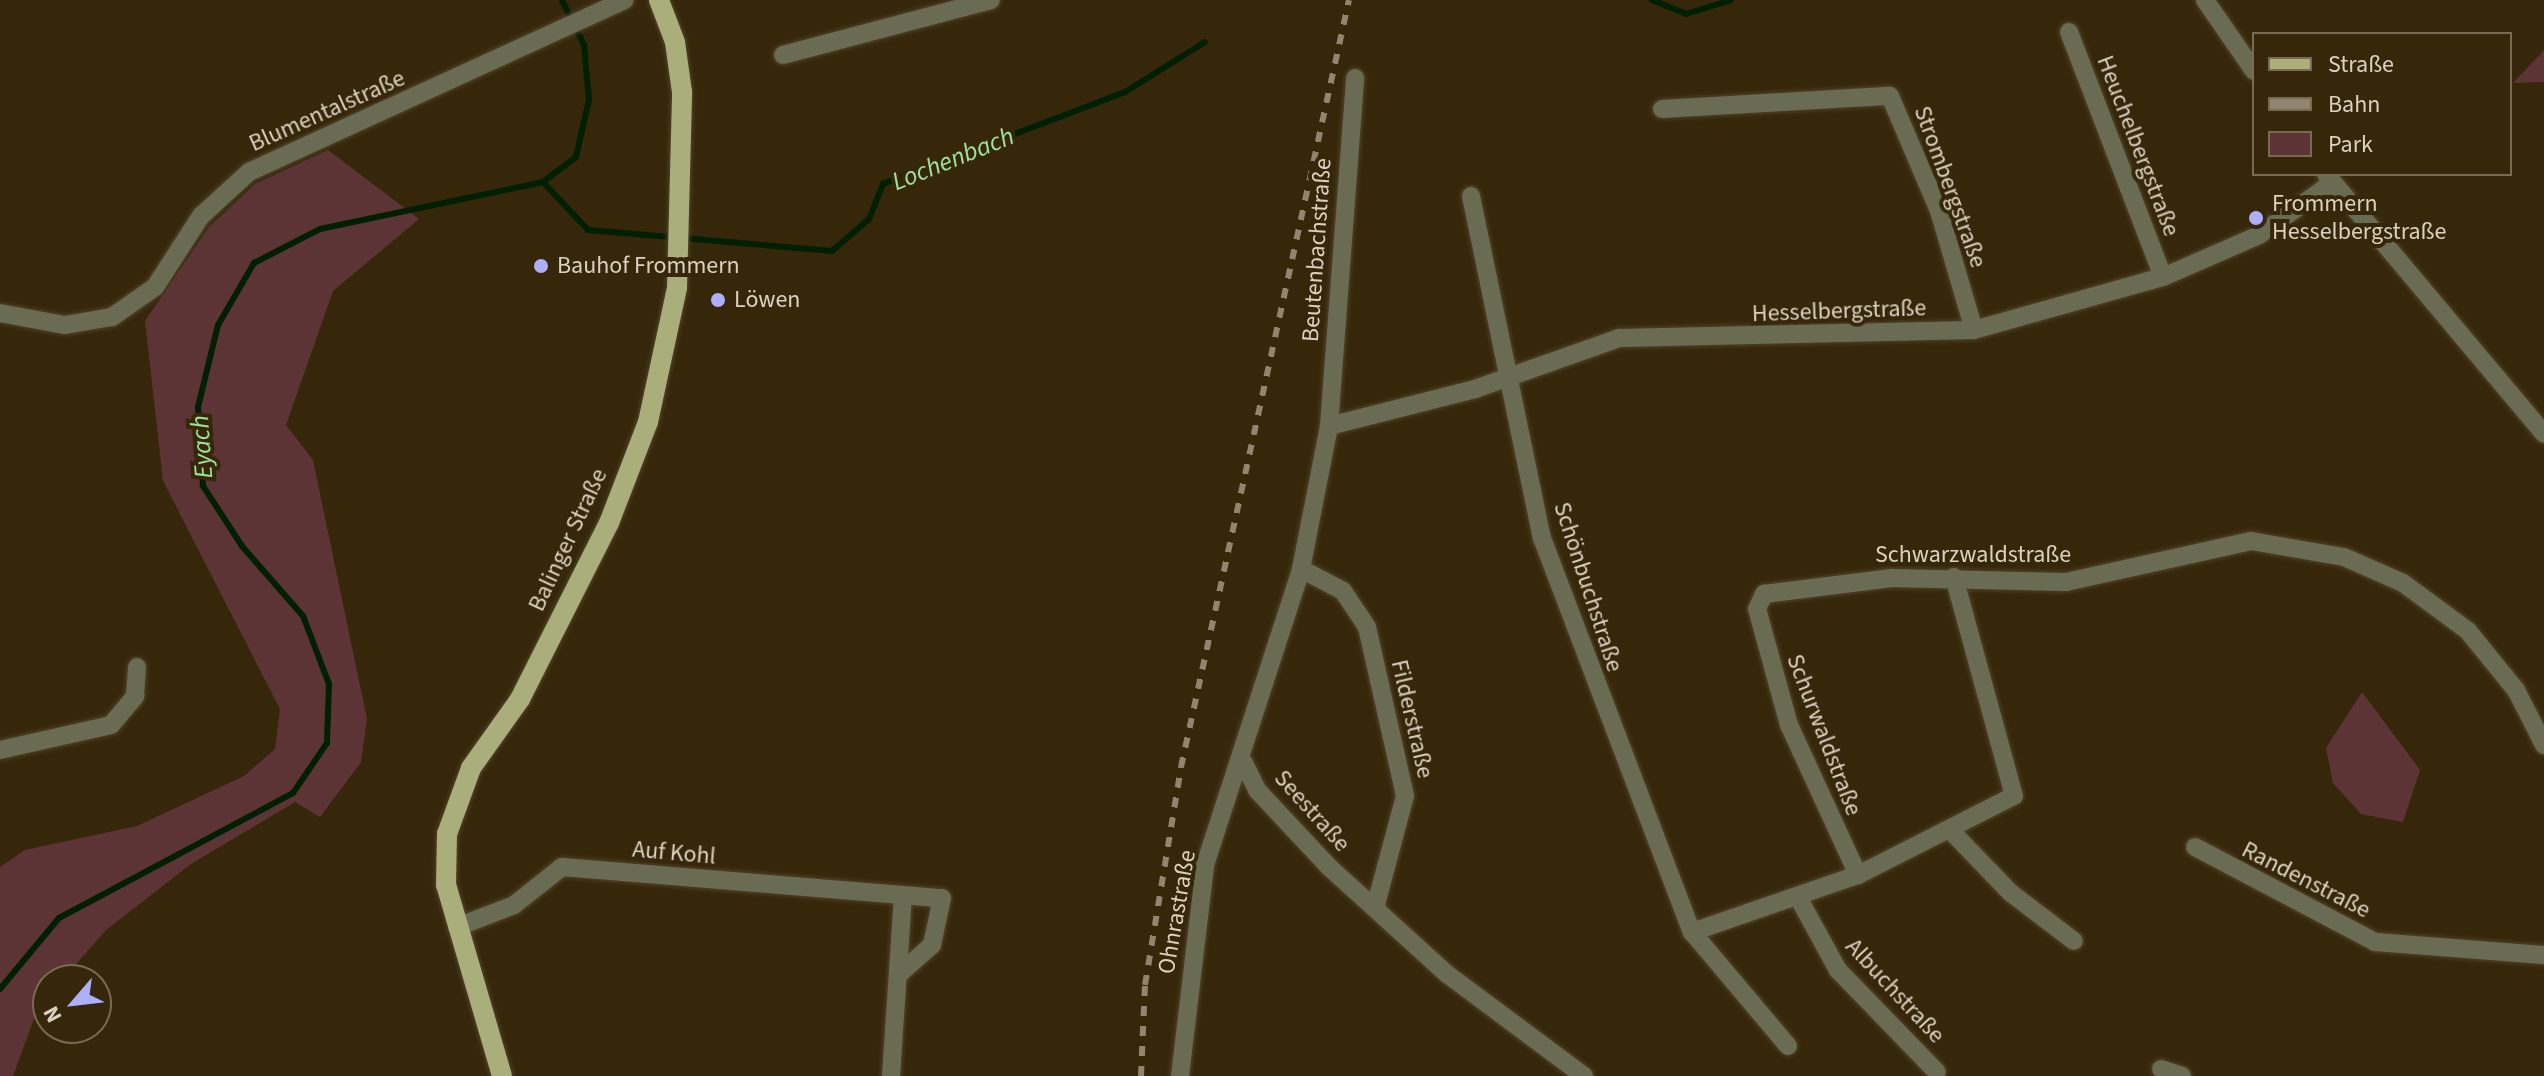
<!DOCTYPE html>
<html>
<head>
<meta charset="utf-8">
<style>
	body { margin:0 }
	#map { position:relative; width:2544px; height:1076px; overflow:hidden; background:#36270b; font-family:"Source Sans 3",sans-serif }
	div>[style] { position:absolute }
	.green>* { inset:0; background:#5d3435 }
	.stream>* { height:6px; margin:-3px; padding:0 3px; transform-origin:3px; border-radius:3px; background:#011f02 }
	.roads { filter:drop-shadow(0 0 2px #504228) drop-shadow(0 0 2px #504228) }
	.minor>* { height:18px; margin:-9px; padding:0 9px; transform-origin:9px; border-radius:9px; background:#696c53 }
	.major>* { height:20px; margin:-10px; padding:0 10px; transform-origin:10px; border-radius:10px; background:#a9ae7a }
	.rail>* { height:6px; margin-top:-3px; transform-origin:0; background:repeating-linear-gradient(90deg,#918570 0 10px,transparent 0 20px) }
	.dots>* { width:22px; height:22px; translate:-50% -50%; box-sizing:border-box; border:4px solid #36270b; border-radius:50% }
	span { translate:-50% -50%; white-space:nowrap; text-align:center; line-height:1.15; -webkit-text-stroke:8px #36270b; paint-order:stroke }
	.street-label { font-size:24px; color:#dad1c1 }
	.poi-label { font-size:24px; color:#dad1c1 }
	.left { translate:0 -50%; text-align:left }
	.water-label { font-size:26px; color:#a0e19e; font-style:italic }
	.legend { position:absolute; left:2252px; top:32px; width:260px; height:144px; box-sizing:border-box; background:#36270b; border:2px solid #786b54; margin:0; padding:10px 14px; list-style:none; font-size:24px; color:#dad1c1 }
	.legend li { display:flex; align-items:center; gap:16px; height:40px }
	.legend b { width:40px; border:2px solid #786b54 }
	.north { position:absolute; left:32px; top:964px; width:80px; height:80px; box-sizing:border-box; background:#36270b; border:2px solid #786b54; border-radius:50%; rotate:242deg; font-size:22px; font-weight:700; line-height:32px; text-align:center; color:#dad1c1 }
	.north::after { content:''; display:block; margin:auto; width:28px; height:36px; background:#adaffb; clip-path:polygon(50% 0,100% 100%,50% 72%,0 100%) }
</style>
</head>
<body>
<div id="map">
	<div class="green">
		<div style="clip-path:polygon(2544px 50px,2544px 82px,2513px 83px)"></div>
		<div style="clip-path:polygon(328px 150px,419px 219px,333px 291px,286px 425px,313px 460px,367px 719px,361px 762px,320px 817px,295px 802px,191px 864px,106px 930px,62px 980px,48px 980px,13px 1076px,0 1076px,0 867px,25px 850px,137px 826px,244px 776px,275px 749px,280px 709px,163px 481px,145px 321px,209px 227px,255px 184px)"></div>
		<div style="clip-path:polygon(2362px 692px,2420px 770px,2403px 822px,2361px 814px,2333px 783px,2326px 748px)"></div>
	</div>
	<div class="stream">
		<div style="left:1652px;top:0;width:37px;rotate:22deg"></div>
		<div style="left:1686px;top:14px;width:47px;rotate:-17.3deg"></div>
		<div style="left:543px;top:182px;width:66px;rotate:46.8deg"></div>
		<div style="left:588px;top:230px;width:245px;rotate:4.9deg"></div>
		<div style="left:832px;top:251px;width:49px;rotate:-40.9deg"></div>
		<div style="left:869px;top:219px;width:38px;rotate:-68deg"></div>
		<div style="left:883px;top:184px;width:259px;rotate:-20.8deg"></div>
		<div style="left:1125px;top:92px;width:94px;rotate:-32deg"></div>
		<div style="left:0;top:989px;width:92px;rotate:-50.3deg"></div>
		<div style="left:59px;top:918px;width:265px;rotate:-28.1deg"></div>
		<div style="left:293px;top:793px;width:60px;rotate:-55.8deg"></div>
		<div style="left:327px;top:743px;width:59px;rotate:-88.1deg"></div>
		<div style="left:329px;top:684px;width:73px;rotate:-110.9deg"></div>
		<div style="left:303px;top:616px;width:93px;rotate:-131.1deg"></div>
		<div style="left:242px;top:546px;width:72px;rotate:-123deg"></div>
		<div style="left:203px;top:486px;width:79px;rotate:-93.6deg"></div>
		<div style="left:198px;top:407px;width:84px;rotate:-76.3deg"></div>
		<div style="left:218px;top:325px;width:72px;rotate:-59.9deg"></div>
		<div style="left:254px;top:263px;width:74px;rotate:-27.3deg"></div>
		<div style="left:320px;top:229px;width:228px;rotate:-11.9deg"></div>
		<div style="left:543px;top:182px;width:41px;rotate:-37.1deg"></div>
		<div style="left:576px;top:157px;width:58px;rotate:-77.2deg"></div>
		<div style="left:589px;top:100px;width:55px;rotate:-95.2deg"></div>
		<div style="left:584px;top:45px;width:50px;rotate:-116.1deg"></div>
	</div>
	<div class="roads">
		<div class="minor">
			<div style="left:2205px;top:0;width:86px;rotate:55.4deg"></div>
			<div style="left:2069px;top:32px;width:262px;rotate:69deg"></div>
			<div style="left:783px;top:55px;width:215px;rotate:-14.8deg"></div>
			<div style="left:1662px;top:109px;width:228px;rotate:-3.3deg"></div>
			<div style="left:1890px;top:96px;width:125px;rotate:66.9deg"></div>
			<div style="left:1939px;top:211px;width:124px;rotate:73.6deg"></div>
			<div style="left:2326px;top:174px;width:339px;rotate:50deg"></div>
			<div style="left:1471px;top:196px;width:349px;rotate:78.3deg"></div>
			<div style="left:1542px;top:538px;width:422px;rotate:69.2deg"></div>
			<div style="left:1692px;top:932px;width:176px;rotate:-19deg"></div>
			<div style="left:1858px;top:875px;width:175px;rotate:-26.9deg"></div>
			<div style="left:2014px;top:796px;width:227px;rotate:-105.3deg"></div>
			<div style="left:0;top:313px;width:66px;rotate:10.5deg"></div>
			<div style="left:65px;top:325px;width:48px;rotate:-9.7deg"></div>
			<div style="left:112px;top:317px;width:52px;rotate:-34.9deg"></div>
			<div style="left:155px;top:287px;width:85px;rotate:-57.1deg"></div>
			<div style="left:201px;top:216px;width:65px;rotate:-42.5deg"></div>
			<div style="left:249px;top:172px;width:413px;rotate:-24.6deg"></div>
			<div style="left:1329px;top:426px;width:151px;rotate:-14.2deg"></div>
			<div style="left:1475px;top:389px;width:153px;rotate:-19.5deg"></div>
			<div style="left:1619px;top:338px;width:355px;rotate:-1.3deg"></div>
			<div style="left:1974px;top:330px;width:196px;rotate:-15.7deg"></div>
			<div style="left:2163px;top:277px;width:105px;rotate:-23.6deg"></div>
			<div style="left:2259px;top:235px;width:90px;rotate:-35.5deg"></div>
			<div style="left:1301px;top:569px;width:47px;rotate:27.6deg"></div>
			<div style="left:1343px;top:591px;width:43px;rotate:56.3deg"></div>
			<div style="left:1367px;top:627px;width:173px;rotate:77.3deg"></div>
			<div style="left:1405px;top:796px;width:116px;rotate:105deg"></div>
			<div style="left:0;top:750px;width:114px;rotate:-12.7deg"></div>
			<div style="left:111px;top:725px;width:38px;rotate:-50deg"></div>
			<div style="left:135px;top:696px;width:29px;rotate:-86deg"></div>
			<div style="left:1244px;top:763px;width:30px;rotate:64deg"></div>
			<div style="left:1257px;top:790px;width:105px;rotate:46.9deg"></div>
			<div style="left:1329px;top:867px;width:159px;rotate:42.2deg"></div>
			<div style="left:1447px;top:974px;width:171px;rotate:36.7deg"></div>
			<div style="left:1952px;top:832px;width:85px;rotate:46deg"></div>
			<div style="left:2011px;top:893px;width:79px;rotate:37.3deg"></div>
			<div style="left:2195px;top:847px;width:204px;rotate:27.8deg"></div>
			<div style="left:2375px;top:942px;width:169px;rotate:4.4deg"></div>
			<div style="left:1858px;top:875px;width:165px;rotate:-114.7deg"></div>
			<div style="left:1789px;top:725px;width:120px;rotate:-105.4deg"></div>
			<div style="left:1757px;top:609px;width:17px;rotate:-65deg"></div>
			<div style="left:1764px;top:594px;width:129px;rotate:-7.1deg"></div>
			<div style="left:1892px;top:578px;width:174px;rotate:1.3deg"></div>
			<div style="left:2066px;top:582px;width:189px;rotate:-12.5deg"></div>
			<div style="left:2251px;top:541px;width:94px;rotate:9.8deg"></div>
			<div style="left:2344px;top:557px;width:64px;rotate:23.8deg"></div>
			<div style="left:2403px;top:583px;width:81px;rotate:36.4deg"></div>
			<div style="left:2468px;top:631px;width:76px;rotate:50.9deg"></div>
			<div style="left:2516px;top:690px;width:62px;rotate:63deg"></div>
			<div style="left:1798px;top:897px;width:83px;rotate:61.3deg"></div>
			<div style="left:1838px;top:970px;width:142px;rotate:45.9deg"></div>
			<div style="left:457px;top:927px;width:61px;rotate:-21.1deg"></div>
			<div style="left:514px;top:905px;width:61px;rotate:-38.4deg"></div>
			<div style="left:562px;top:867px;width:381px;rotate:4.7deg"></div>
			<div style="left:942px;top:898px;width:48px;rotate:102deg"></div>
			<div style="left:932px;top:945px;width:45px;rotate:138.6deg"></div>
			<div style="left:1692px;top:932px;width:149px;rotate:49.9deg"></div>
			<div style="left:2161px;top:1069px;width:22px;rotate:18deg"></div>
			<div style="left:891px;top:1076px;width:181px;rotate:-86.2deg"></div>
			<div style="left:1180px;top:1076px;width:212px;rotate:-83.2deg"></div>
			<div style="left:1205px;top:865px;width:311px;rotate:-72deg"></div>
			<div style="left:1301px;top:569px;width:146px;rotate:-78.9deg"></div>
			<div style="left:1329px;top:426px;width:349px;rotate:-85.7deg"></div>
		</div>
		<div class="major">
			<div style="left:502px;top:1076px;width:199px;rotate:-106.3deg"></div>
			<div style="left:446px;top:885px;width:51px;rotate:-88.9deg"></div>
			<div style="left:447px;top:834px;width:70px;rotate:-70deg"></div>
			<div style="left:471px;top:768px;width:85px;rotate:-54.6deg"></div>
			<div style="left:520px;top:699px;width:197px;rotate:-63.2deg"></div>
			<div style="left:609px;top:523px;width:108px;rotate:-68.9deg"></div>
			<div style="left:648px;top:422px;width:137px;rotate:-77.8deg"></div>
			<div style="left:677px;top:288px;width:196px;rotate:-88.5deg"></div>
			<div style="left:682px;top:92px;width:50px;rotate:-98deg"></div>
			<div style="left:675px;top:42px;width:45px;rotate:-110.9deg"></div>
		</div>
	</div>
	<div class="rail">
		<div style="left:1141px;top:1076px;width:91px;rotate:-87.5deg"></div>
		<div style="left:1145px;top:985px;width:221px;rotate:-80.6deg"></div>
		<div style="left:1181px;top:767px;width:785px;rotate:-77.65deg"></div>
	</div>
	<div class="dots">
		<div style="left:2256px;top:218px;background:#adaffb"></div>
		<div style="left:541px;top:266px;background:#adaffb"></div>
		<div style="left:718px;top:300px;background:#adaffb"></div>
	</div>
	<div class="street-label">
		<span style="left:327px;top:111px;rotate:-24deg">Blumentalstraße</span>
		<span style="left:2138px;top:146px;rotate:69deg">Heuchelbergstraße</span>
		<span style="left:1950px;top:187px;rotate:70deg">Strombergstraße</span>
		<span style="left:1317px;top:250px;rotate:-86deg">Beutenbachstraße</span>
		<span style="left:1839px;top:311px;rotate:-2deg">Hesselbergstraße</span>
		<span style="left:568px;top:540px;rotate:-65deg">Balinger Straße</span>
		<span style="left:1973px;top:555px">Schwarzwaldstraße</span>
		<span style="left:1588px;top:587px;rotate:72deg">Schönbuchstraße</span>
		<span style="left:1412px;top:719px;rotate:77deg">Filderstraße</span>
		<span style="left:1824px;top:735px;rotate:69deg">Schurwaldstraße</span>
		<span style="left:1312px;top:811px;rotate:48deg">Seestraße</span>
		<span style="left:674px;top:853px;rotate:5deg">Auf Kohl</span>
		<span style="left:2306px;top:880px;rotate:27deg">Randenstraße</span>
		<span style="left:1177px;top:912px;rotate:-80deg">Ohnrastraße</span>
		<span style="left:1895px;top:991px;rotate:47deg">Albuchstraße</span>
	</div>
	<div class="poi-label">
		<span class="left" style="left:2272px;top:218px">Frommern<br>Hesselbergstraße</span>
		<span class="left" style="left:557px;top:266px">Bauhof Frommern</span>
		<span class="left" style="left:734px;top:300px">Löwen</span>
	</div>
	<div class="water-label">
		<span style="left:953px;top:159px;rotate:-22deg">Lochenbach</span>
		<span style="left:202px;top:447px;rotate:-94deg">Eyach</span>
	</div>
	<ul class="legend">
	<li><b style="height:10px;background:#a9ae7a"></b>Straße</li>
	<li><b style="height:10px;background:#918570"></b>Bahn</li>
	<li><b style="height:22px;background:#5d3435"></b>Park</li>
	</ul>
	<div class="north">N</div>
</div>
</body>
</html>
